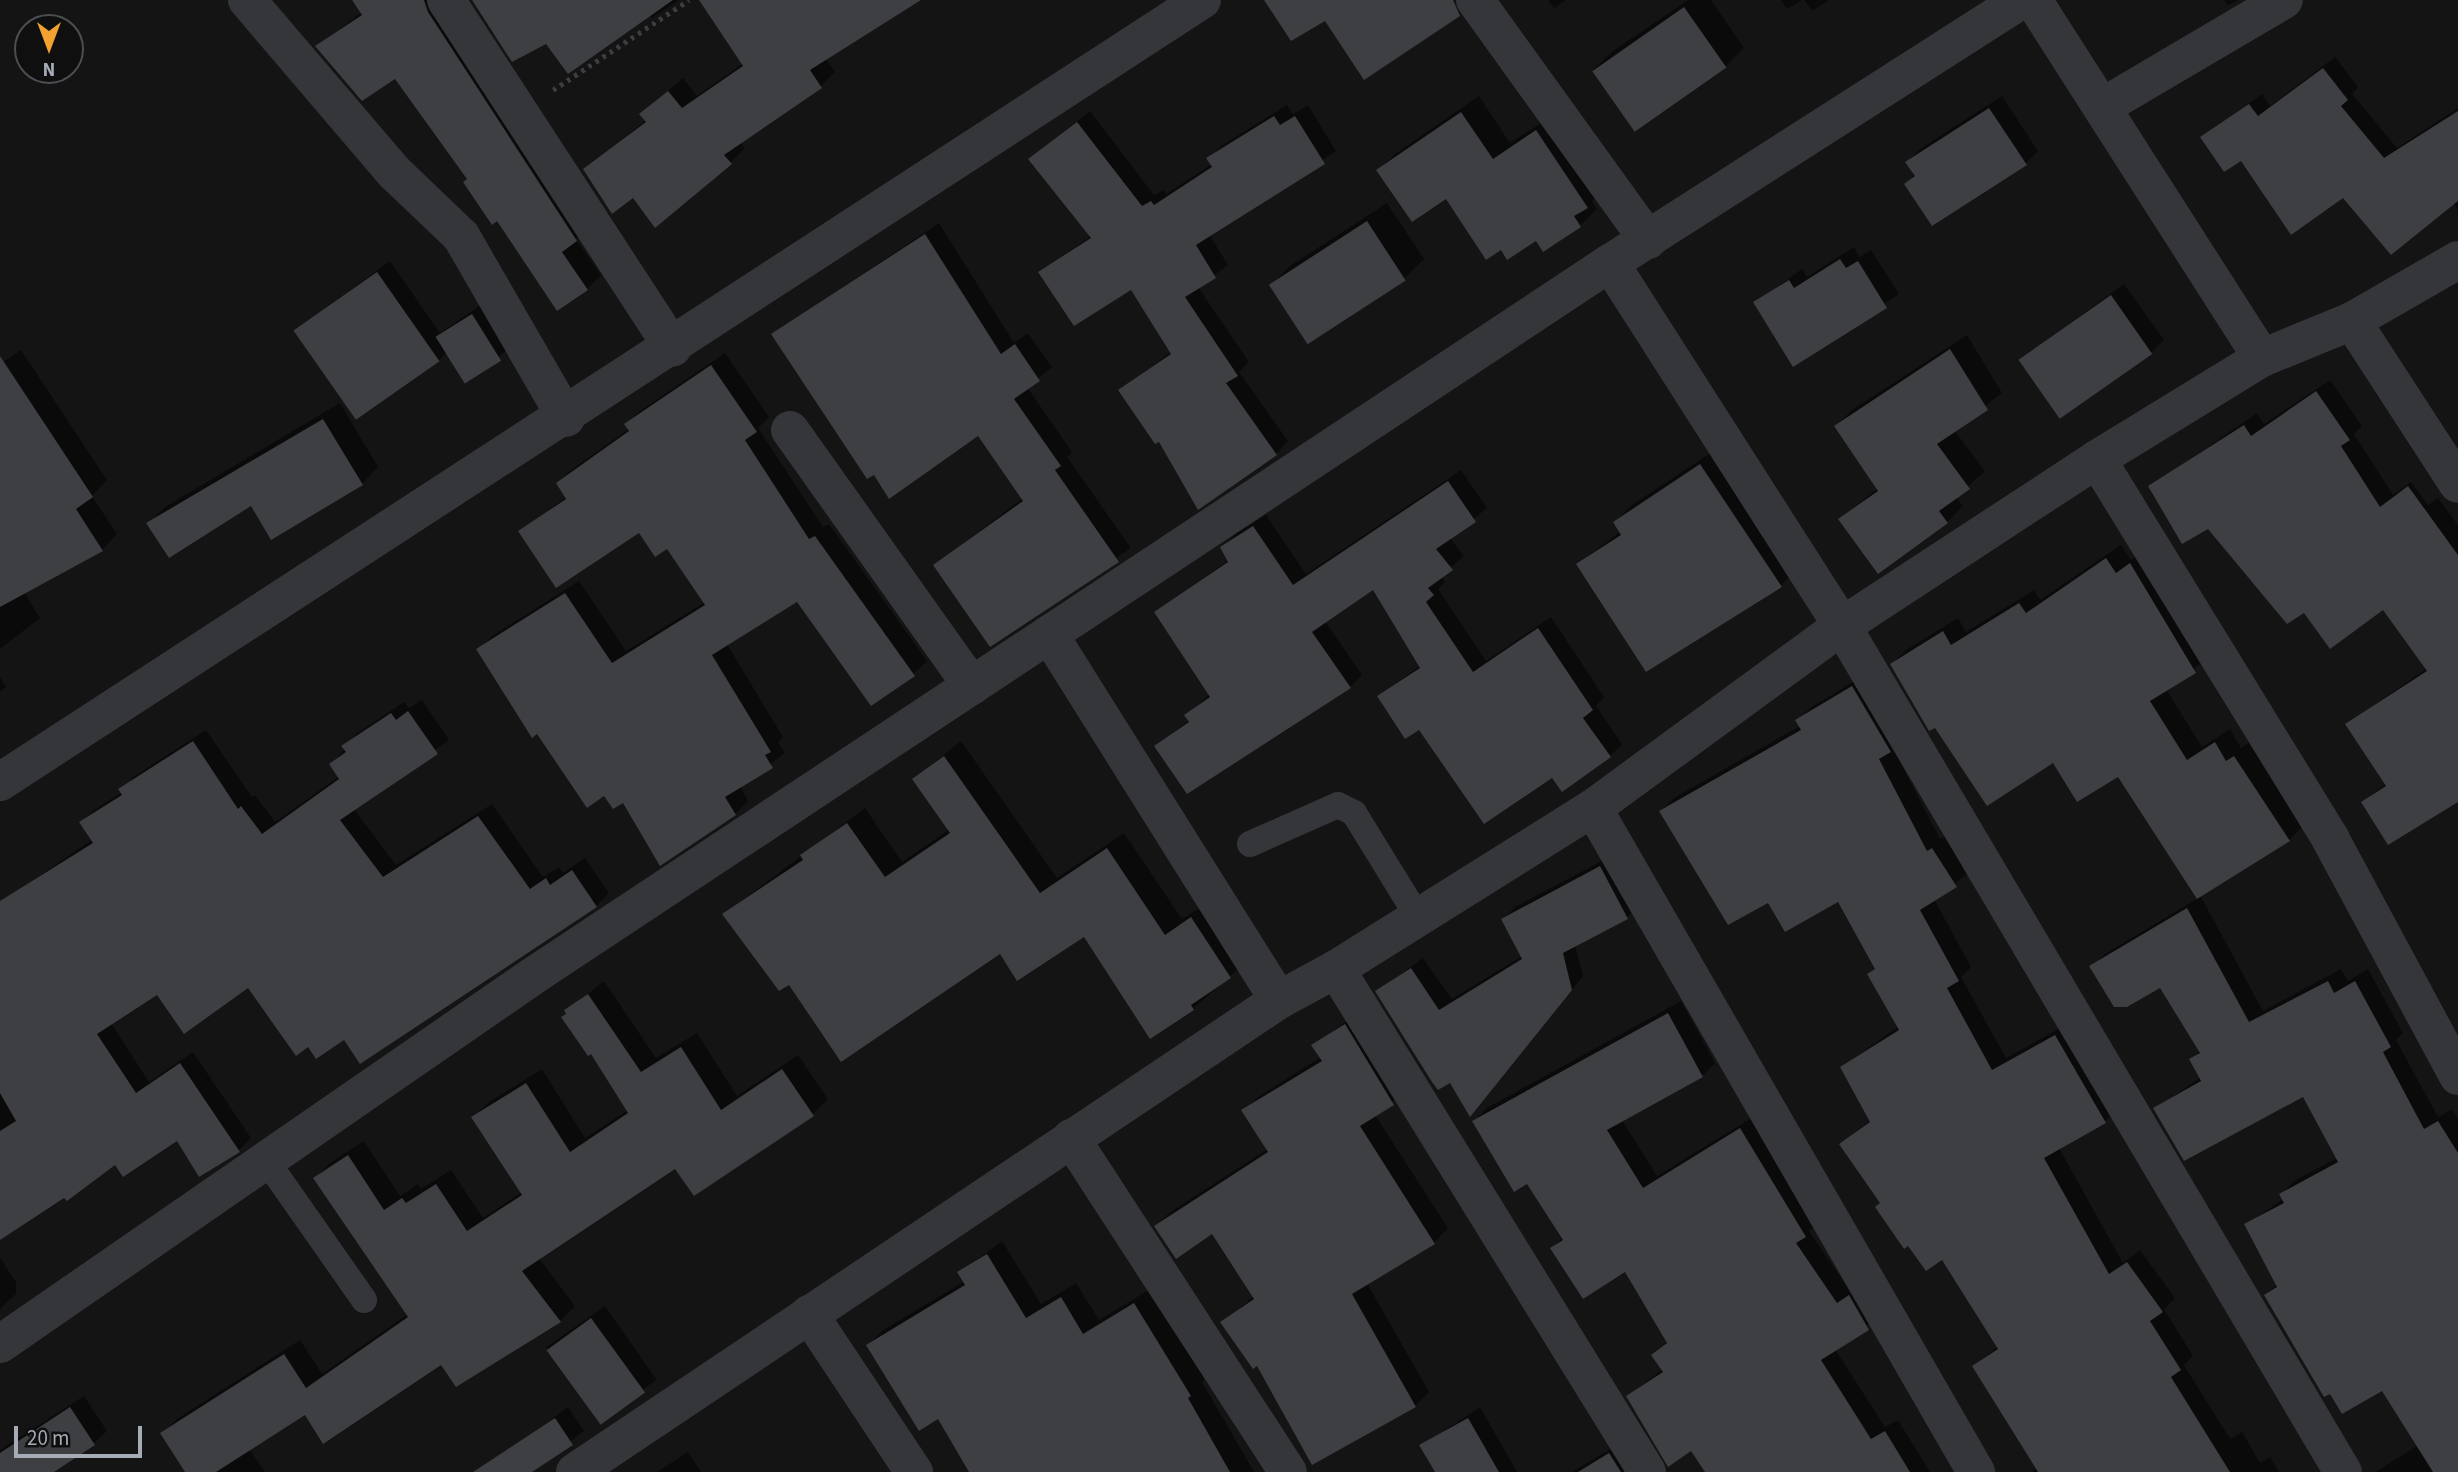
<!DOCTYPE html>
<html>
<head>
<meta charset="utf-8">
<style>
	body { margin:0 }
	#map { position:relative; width:2458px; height:1472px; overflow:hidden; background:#141415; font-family:"Source Sans 3",sans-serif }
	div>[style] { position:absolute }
	.shadow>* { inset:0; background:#0007; transform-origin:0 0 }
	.building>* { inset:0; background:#3e3f42; transform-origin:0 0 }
	.path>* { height:4.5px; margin-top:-2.25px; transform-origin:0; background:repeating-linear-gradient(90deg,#3b3d41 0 3.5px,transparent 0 8.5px) }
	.lane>* { height:26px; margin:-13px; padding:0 13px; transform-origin:13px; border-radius:13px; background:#35363a }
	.street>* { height:38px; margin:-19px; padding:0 19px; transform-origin:19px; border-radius:19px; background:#35363a }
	span { translate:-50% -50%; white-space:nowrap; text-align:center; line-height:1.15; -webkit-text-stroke:7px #0f0f10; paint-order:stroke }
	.north { position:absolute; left:14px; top:14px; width:70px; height:70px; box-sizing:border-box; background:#0f0f10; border:2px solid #4b4e52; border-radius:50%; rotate:180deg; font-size:19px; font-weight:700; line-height:28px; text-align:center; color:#a5acb6 }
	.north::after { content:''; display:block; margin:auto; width:24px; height:32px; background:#f1a230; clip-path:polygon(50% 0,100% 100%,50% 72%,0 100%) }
	.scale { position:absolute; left:14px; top:1426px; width:128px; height:32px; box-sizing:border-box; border:4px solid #a5acb6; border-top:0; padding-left:9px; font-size:21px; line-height:24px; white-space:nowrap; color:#a5acb6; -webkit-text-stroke:5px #0f0f10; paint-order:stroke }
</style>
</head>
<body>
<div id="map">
	<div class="shadow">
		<div style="clip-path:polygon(355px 0,443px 0,590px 225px,576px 239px,601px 275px,587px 289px,469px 178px,395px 77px,317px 46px,362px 12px)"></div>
		<div style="clip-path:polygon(474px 0,679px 0,652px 18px,649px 15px,547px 42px)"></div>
		<div style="clip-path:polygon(701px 0,914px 0,825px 58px,835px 72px,821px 86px,739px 142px,745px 148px,731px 162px,656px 225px,633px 196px,585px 170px,646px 120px,641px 114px,683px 78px,697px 96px,744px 63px)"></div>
		<div style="clip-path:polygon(1548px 0,1566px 0,1554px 8px)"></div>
		<div style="clip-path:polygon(1688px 0,1711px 0,1744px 48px,1725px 67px,1593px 70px,1613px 51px)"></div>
		<div style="clip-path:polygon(1781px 0,1802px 0,1787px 9px)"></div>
		<div style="clip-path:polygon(1804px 0,1829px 0,1812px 11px)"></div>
		<div style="clip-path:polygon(2224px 0,2238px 0,2228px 5px)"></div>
		<div style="clip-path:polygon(2335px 57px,2358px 87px,2352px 94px,2397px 148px,2458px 108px,2458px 210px,2453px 202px,2344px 196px,2241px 158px,2202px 138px,2262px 94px,2270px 106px)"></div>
		<div style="clip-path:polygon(1479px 96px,1510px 143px,1554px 115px,1603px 190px,1592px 201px,1597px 209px,1580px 226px,1501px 247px,1447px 197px,1378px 170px,1395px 154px)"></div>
		<div style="clip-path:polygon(2002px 96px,2038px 151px,2025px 164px,1906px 184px,1915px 175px,1907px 162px,1920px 149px)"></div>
		<div style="clip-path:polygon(1287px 105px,1293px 114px,1308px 105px,1336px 151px,1209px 234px,1228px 265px,1198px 287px,1249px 362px,1239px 372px,1288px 441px,1276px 454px,1160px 439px,1120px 390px,1171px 352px,1132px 287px,1040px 273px,1091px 236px,1030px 159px,1090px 111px,1154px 195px,1164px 190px,1166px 194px,1212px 164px,1209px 158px,1221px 146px)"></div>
		<div style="clip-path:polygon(1387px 203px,1424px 259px,1405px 278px,1309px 342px,1271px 285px,1290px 266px)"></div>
		<div style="clip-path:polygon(939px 223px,1014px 343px,1028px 333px,1052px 367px,1027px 387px,1072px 452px,1067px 457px,1131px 548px,991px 645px,935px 565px,1023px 498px,979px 433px,874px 473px,773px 334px)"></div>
		<div style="clip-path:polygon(1854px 247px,1859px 257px,1871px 250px,1899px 294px,1794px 365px,1755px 303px,1802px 269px,1807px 277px)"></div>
		<div style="clip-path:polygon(390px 261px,440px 333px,485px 302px,513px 346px,465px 381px,447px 352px,439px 360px,295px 331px)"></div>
		<div style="clip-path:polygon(2124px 284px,2164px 340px,2151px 353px,2020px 360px)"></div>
		<div style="clip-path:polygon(1967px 335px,2002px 393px,1954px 430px,1985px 471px,1956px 497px,1963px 506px,1947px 522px,1840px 519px,1878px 488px,1836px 426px,1852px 410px)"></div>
		<div style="clip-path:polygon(21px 350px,107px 480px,92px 496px,117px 534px,102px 550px,24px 592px,40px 618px,0 649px,0 364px)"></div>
		<div style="clip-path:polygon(725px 353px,769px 417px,758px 428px,823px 527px,829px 524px,927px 661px,913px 674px,797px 600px,727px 644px,783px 737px,778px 742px,785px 753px,740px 786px,748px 801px,735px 814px,605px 794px,538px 732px,479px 649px,492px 636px,579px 581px,626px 651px,705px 602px,668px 547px,640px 530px,521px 531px,566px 497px,558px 483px,571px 470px,629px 429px,626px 424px,640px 411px)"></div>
		<div style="clip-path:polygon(2330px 380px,2362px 426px,2354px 434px,2393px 495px,2411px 482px,2428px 505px,2438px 498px,2458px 525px,2458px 800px,2363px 802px,2386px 783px,2347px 724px,2427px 668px,2383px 607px,2304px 611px,2208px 526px,2150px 487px,2257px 413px,2264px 424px)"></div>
		<div style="clip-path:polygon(340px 403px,378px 467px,362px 484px,149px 523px,165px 507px)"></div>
		<div style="clip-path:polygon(1718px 448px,1799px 568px,1781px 585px,1647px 670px,1578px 564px,1621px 531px,1615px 522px,1632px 505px)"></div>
		<div style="clip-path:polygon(1461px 470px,1487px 508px,1450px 538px,1464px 556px,1441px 576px,1445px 582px,1438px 589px,1486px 661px,1551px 617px,1604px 697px,1596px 706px,1622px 744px,1610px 756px,1552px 775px,1379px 696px,1421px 665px,1374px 588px,1325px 621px,1362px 675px,1350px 687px,1157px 746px,1189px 720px,1186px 715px,1210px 694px,1156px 612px,1229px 560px,1222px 548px,1234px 535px,1266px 515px,1306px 574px)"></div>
		<div style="clip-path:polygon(2121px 545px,2131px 560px,2145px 550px,2210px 657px,2166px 689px,2202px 747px,2230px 729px,2241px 748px,2249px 743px,2303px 826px,2289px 840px,2200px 895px,2263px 1011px,2341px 969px,2348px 981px,2368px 969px,2403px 1033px,2396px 1040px,2438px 1117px,2452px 1109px,2458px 1119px,2458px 1472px,2375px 1472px,2419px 1445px,2383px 1388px,2266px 1295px,2278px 1284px,2246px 1225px,2283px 1199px,2281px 1194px,2294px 1181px,2337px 1158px,2304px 1094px,2155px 1109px,2201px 1077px,2191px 1060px,2200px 1051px,2160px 985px,2092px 967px,2105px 954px,2198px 898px,2119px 775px,2054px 760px,1892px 664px,1906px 650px,1958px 618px,1966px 632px,2034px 590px,2040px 600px)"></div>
		<div style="clip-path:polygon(1866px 674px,1893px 748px,1940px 839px,1945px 836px,1969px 873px,1934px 899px,1971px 967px,1961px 977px,2006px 1058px,2069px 1023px,2118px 1108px,2105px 1121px,2059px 1148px,2123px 1263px,2140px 1250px,2175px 1298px,2164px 1309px,2193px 1356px,2184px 1365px,2230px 1439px,2242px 1432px,2260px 1463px,2270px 1457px,2279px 1472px,2032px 1472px,2037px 1468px,1974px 1366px,1998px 1346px,1942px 1257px,1882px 1203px,1841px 1144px,1871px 1120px,1842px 1067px,1899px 1026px,1869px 974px,1876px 967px,1838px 900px,1769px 901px,1661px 811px,1674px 798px,1800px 726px,1797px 721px,1810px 708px)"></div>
		<div style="clip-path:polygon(0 677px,6px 687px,0 692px)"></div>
		<div style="clip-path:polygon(422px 700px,449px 740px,353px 808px,396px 865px,492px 804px,543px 877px,559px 867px,563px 873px,585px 858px,609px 893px,596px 906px,344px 1038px,308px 1045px,248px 986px,158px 993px,111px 1023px,149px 1082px,193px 1052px,251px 1138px,239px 1150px,178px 1139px,116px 1162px,0 1238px,0 913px,13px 894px,93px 839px,82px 822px,94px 810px,122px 792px,133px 777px,206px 730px,252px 797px,255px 795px,275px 822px,340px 776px,332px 764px,356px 734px,404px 702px,409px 708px)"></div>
		<div style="clip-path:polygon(961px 741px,1057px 878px,1124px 833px,1182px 919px,1209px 902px,1247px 961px,1193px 1009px,1084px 934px,1000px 952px,790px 983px,724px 914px,865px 808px,902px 862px,950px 829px,914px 779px)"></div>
		<div style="clip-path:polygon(1613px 855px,1639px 905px,1627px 917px,1575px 945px,1583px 976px,1470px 1114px,1450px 1080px,1378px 991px,1423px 958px,1452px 999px,1522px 956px,1503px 919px,1515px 907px)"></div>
		<div style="clip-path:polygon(604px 981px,656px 1058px,697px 1033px,737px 1096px,798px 1055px,828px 1099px,813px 1114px,676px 1166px,539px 1258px,575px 1306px,560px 1321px,306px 1412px,249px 1449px,265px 1472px,187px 1472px,162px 1434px,177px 1419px,300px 1340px,322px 1374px,408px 1314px,315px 1178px,330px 1163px,364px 1141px,400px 1196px,418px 1184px,421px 1189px,451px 1170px,483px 1218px,522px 1192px,474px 1117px,489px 1102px,542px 1069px,585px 1138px,628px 1110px,566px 1011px)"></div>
		<div style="clip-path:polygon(1681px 1001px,1715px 1063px,1702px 1076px,1622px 1120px,1657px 1176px,1753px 1117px,1818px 1223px,1809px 1231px,1850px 1291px,1881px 1315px,1835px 1349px,1885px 1427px,1898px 1420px,1930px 1472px,1707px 1472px,1692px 1449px,1628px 1396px,1663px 1369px,1653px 1355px,1668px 1341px,1625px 1270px,1552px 1248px,1563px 1237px,1527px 1182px,1474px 1121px,1487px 1108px)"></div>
		<div style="clip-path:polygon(1359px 1012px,1407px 1090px,1375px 1115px,1448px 1228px,1434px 1243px,1367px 1283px,1429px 1392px,1415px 1406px,1258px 1363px,1222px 1323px,1254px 1296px,1213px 1232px,1156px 1226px,1170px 1212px,1268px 1149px,1244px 1111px,1258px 1097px,1321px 1057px,1314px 1045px)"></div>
		<div style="clip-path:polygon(1002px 1241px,1041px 1304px,1076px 1283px,1099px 1320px,1149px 1290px,1205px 1379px,1202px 1382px,1254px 1472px,971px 1472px,938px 1417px,868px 1345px,883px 1330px,965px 1281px,960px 1272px)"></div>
		<div style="clip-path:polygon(0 1258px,16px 1282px,16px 1294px,0 1309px)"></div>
		<div style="left:605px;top:1306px;width:90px;height:72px;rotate:55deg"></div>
		<div style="clip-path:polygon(84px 1396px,107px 1431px,94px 1443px,50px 1472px,0 1472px,0 1450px)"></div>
		<div style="clip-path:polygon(568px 1407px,584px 1431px,529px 1472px,515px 1472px,509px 1451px)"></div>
		<div style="clip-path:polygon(1480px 1407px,1517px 1472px,1437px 1472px,1421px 1446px)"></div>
		<div style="clip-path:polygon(1622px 1442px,1642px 1472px,1572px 1472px)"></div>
		<div style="clip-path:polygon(688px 1452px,701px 1472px,657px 1472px)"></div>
	</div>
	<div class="building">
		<div style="clip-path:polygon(352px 0,424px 0,428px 12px,577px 241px,562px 252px,588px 290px,557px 311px,497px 221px,492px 225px,463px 182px,467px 179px,395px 79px,362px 101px,315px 46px,362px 15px)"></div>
		<div style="clip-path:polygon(472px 0,673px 0,568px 74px,546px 44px,512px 62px)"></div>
		<div style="clip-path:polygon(699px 0,921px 0,810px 70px,822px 88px,724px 155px,732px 164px,655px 228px,633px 198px,612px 214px,583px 169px,646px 122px,639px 114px,668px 91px,682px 108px,743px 66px)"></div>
		<div style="clip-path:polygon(1264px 0,1453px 0,1460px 16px,1364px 80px,1325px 21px,1291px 41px)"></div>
		<div style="left:1684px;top:7px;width:74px;height:112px;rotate:55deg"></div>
		<div style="clip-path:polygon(2323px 68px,2348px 100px,2341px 106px,2384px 158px,2458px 111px,2458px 201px,2391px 255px,2343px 198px,2291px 235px,2241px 161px,2224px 172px,2200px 137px,2249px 104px,2258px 116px)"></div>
		<div style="clip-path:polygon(1989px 108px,2027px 165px,1932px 226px,1904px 184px,1915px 176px,1905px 162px)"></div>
		<div style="clip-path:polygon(1461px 112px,1493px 159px,1536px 130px,1588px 208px,1574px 216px,1581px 227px,1543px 252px,1536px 241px,1507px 260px,1501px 250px,1486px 260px,1446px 199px,1412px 222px,1376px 170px)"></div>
		<div style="clip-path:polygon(1274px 116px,1280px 125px,1295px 116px,1325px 164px,1196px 245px,1216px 278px,1185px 297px,1238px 376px,1226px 383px,1277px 455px,1198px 510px,1159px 442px,1155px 444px,1118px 390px,1171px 354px,1131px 290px,1074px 326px,1038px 272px,1091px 238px,1028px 159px,1077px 122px,1142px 206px,1151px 201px,1154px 205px,1212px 167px,1206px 158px)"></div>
		<div style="left:1367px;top:221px;width:71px;height:117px;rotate:57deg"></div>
		<div style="clip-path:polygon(925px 234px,1001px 354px,1015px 344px,1040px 381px,1014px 399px,1061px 466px,1055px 470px,1119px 562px,990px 647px,933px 565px,1023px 501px,978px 436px,889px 499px,874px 475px,867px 479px,771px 334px)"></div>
		<div style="clip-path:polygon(1840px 259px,1846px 268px,1858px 261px,1887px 308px,1793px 367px,1753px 302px,1789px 280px,1794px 288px)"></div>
		<div style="left:377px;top:272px;width:109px;height:102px;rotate:55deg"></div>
		<div style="left:2111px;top:295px;width:72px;height:113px;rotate:55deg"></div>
		<div style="left:472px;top:314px;width:55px;height:43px;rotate:58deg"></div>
		<div style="clip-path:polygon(1950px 349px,1988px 410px,1937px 444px,1970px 489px,1939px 511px,1948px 523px,1878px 574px,1838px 519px,1878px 491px,1834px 426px)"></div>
		<div style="clip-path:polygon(0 356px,93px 497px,76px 509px,103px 551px,0 607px)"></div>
		<div style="clip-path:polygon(711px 365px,757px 432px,745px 440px,809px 539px,815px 536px,915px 676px,871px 706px,797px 602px,712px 655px,771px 752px,765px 755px,773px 768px,725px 797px,736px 815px,660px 866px,623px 803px,613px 809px,604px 796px,587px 808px,537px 734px,532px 738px,476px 649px,565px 593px,612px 663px,705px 605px,667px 549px,655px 557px,639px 533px,556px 588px,518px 531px,566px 499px,556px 483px,629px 431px,624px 424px)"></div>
		<div style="clip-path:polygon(2316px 391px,2350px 440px,2341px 446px,2380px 507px,2408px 486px,2458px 555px,2458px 802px,2388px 845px,2361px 802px,2386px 786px,2345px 724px,2427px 671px,2383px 610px,2330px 649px,2304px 613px,2287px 624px,2208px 529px,2182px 544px,2148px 486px,2244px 425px,2251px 436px)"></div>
		<div style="clip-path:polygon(323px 419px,363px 485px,271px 540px,251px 506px,169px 558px,146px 523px)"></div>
		<div style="clip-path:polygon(1700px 464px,1782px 587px,1646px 672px,1576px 564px,1621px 535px,1613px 522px)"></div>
		<div style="clip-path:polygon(1448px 481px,1476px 522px,1436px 549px,1453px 570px,1428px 588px,1434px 595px,1426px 602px,1473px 672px,1538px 628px,1593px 710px,1583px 718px,1611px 757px,1562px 792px,1552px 778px,1484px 824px,1419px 730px,1405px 739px,1377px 696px,1420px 668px,1373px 590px,1312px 632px,1351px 688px,1187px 794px,1154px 746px,1189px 722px,1184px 715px,1210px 697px,1154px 612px,1228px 562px,1220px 547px,1253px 526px,1293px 585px)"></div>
		<div style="clip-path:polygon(2106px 558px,2116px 573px,2130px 563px,2196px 673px,2150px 701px,2187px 760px,2215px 742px,2226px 761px,2234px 756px,2290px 841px,2197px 899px,2118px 777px,2077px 802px,2053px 763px,1987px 806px,1935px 728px,1929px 731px,1890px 664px,1943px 631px,1951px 645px,2019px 603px,2026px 613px)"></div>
		<div style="clip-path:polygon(1852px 686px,1891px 752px,1879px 759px,1927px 851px,1932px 848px,1957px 887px,1920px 910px,1959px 981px,1947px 988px,1992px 1070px,2055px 1035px,2106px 1123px,2044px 1158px,2109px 1274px,2127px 1262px,2163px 1312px,2150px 1321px,2181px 1370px,2171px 1377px,2230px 1472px,2038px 1472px,1972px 1366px,1998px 1349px,1942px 1260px,1926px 1271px,1908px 1246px,1904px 1249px,1875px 1207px,1880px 1203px,1839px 1144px,1870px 1122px,1840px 1067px,1899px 1030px,1867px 974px,1875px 969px,1838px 902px,1785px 932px,1768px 903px,1728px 925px,1659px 811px,1801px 730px,1795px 720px)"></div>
		<div style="clip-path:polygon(408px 711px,438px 754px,340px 820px,383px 877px,478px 816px,530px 889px,546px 878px,550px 885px,572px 870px,597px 907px,360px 1064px,344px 1040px,316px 1059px,308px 1047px,296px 1056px,248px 988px,184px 1034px,157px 995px,97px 1034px,136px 1093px,180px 1063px,240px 1152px,199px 1177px,177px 1141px,123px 1177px,115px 1165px,67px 1201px,64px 1198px,0 1240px,0 1131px,16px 1121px,0 1093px,0 901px,93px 843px,79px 822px,122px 795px,118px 789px,193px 741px,238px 809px,241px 806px,262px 834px,339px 779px,329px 764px,346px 752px,341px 746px,391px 713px,396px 720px)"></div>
		<div style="clip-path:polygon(944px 756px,1040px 893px,1107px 848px,1165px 935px,1191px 917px,1231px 978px,1191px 1005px,1194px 1010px,1150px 1039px,1084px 937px,1017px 981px,1000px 954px,841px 1062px,789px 985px,779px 991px,722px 914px,803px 860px,800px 855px,847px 823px,885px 877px,950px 833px,912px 779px)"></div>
		<div style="clip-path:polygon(1600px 866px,1628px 919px,1563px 953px,1572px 990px,1470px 1117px,1450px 1083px,1438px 1090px,1432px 1082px,1375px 991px,1411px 968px,1439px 1010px,1522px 959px,1501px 919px)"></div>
		<div style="clip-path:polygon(2187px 908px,2249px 1022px,2328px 981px,2334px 993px,2355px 981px,2391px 1047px,2383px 1052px,2424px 1129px,2438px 1121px,2458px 1153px,2458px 1472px,2433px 1472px,2382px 1391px,2342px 1414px,2330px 1394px,2324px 1397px,2264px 1295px,2277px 1287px,2244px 1224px,2284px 1203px,2279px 1194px,2338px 1162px,2303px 1097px,2184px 1161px,2153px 1108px,2201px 1081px,2189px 1059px,2200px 1053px,2160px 988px,2127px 1007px,2114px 1007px,2089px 966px)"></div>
		<div style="clip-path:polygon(588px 994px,641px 1072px,681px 1047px,721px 1110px,782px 1069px,814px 1116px,694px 1196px,675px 1169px,522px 1271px,561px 1322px,456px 1387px,441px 1365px,323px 1444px,305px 1415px,216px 1472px,185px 1472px,160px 1433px,284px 1354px,306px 1388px,408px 1317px,313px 1178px,348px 1155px,384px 1210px,402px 1198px,406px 1203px,436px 1184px,467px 1231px,522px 1195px,471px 1117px,526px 1083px,570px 1152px,628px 1113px,591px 1054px,588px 1056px,561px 1017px,566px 1014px,564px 1010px)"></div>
		<div style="clip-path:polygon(1668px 1013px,1703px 1077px,1607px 1130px,1643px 1188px,1740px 1128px,1806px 1237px,1796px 1243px,1837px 1303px,1849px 1295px,1869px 1330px,1821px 1360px,1871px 1439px,1885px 1431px,1910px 1472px,1705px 1472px,1691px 1451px,1668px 1467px,1626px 1396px,1663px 1372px,1651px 1355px,1667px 1343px,1625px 1272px,1583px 1299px,1550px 1248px,1563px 1240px,1527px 1184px,1514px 1192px,1472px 1121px)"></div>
		<div style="clip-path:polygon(1345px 1024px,1394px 1105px,1360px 1126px,1435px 1244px,1352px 1294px,1416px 1407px,1312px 1465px,1257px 1366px,1253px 1369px,1220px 1322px,1254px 1299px,1212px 1234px,1176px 1259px,1154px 1226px,1268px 1152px,1241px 1110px,1322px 1061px,1311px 1045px)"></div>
		<div style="clip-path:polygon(987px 1254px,1026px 1318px,1061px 1297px,1083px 1334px,1134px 1303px,1191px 1396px,1188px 1398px,1230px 1472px,969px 1472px,938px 1419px,919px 1431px,866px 1345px,965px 1285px,957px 1272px)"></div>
		<div style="left:591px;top:1318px;width:92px;height:55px;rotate:54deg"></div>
		<div style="clip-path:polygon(70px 1407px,95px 1445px,54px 1472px,0 1472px,0 1453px)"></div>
		<div style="clip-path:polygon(555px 1418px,573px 1445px,532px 1472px,473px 1472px)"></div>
		<div style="clip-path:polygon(1468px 1418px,1499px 1472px,1435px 1472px,1419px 1445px)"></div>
		<div style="clip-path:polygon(1609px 1453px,1621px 1472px,1578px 1472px)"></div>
	</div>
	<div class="path">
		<div style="left:553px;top:90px;width:163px;rotate:-33.5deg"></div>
	</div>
	<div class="lane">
		<div style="left:1250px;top:844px;width:96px;rotate:-23.9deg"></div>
		<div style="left:1338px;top:805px;width:18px;rotate:27deg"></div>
		<div style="left:1354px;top:813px;width:122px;rotate:58.4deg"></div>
		<div style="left:266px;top:1160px;width:171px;rotate:55deg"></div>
	</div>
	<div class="street">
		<div style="left:247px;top:0;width:228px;rotate:49.5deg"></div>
		<div style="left:395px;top:173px;width:91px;rotate:43.7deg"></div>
		<div style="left:461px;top:236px;width:210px;rotate:60deg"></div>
		<div style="left:446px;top:0;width:415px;rotate:56.9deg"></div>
		<div style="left:1475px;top:0;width:296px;rotate:54.2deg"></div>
		<div style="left:2033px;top:0;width:425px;rotate:57.4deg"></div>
		<div style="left:2102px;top:107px;width:211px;rotate:-30.5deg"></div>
		<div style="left:1610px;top:263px;width:431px;rotate:57.4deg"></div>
		<div style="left:1842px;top:626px;width:983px;rotate:59.37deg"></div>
		<div style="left:2352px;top:321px;width:194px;rotate:57deg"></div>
		<div style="left:790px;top:430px;width:314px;rotate:54.6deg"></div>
		<div style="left:2097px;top:459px;width:447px;rotate:58.4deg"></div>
		<div style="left:2331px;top:840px;width:268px;rotate:61.7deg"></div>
		<div style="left:1049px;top:634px;width:432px;rotate:57.9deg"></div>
		<div style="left:0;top:782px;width:1434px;rotate:-33.05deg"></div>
		<div style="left:1593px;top:808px;width:767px;rotate:60.02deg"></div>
		<div style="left:1336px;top:969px;width:591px;rotate:58.27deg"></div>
		<div style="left:1071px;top:1138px;width:398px;rotate:57deg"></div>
		<div style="left:809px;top:1314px;width:190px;rotate:56.4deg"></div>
		<div style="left:0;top:1344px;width:648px;rotate:-34.62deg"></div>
		<div style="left:533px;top:976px;width:1292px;rotate:-33.51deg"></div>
		<div style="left:1610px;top:263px;width:489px;rotate:-32.6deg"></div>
		<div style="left:575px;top:1472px;width:848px;rotate:-33.84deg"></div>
		<div style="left:1279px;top:1000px;width:65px;rotate:-28.5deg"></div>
		<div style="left:1336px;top:969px;width:303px;rotate:-32.1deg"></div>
		<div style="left:1593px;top:808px;width:308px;rotate:-36.2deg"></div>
		<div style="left:1842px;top:626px;width:305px;rotate:-33.2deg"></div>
		<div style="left:2097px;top:459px;width:193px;rotate:-31.5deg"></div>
		<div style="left:2262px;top:358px;width:97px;rotate:-22.3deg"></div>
		<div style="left:2352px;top:321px;width:122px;rotate:-29.9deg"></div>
	</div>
	<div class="north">N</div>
	<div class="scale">20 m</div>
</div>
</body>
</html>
